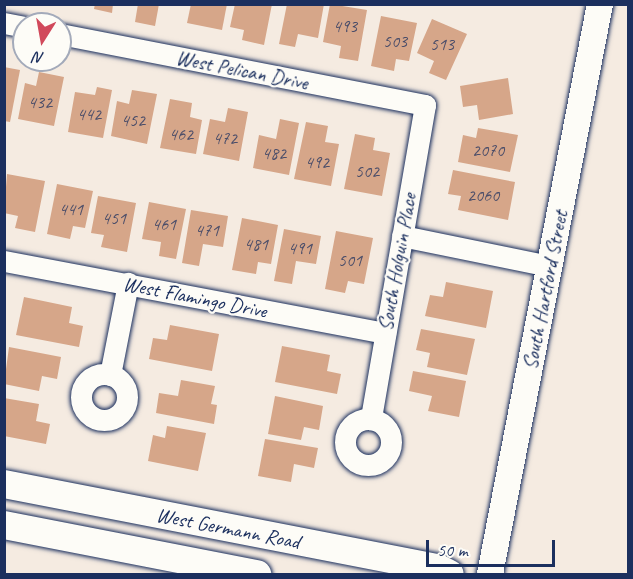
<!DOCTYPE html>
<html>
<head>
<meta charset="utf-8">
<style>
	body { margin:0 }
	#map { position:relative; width:633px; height:579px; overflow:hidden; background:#f5ebe1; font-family:Caveat,sans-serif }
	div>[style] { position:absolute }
	.building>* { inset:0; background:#d6a689 }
	.roads { filter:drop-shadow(0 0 2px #1b2f5e) drop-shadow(0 0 2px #1b2f5e) }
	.minor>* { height:21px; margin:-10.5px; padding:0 10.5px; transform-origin:10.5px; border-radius:10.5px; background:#fdfcf7 }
	.minor>.ring { margin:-10.5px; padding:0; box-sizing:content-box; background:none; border:21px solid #fdfcf7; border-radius:50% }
	.tertiary>* { height:26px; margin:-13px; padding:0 13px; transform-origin:13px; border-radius:13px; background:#fdfcf7 }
	.secondary>* { height:28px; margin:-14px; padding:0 14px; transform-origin:14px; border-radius:14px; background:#fdfcf7 }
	span { translate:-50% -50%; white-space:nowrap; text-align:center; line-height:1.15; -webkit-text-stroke:4.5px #fdfcf7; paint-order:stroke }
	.number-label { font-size:18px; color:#4a4d69 }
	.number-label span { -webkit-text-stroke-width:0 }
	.street-label { font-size:21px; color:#1b2f5e }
	.frame { position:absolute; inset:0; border:6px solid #1b2f5e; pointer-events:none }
	.north { position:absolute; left:12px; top:12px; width:60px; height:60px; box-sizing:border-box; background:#fdfcf7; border:2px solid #a3aaba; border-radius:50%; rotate:191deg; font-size:16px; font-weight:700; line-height:24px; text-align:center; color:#1b2f5e }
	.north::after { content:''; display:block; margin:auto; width:21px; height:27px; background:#d1495b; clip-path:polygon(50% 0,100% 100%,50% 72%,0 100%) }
	.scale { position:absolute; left:426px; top:540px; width:129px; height:27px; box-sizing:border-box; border:3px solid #1b2f5e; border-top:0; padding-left:8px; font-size:18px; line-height:21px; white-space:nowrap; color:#1b2f5e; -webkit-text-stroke:4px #fdfcf7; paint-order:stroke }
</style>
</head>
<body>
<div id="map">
	<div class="building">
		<div style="clip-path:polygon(95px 4px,113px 4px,112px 13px,94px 9px)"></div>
		<div style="clip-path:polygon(138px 4px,159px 4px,155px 26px,135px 22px)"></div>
		<div style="clip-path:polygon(191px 4px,227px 4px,222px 30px,187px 23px)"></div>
		<div style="clip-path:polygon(235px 4px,272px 4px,264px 45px,242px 40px,244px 30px,230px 27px)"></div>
		<div style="clip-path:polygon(287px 4px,324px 4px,318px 38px,298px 34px,295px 47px,279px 44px)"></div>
		<div style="clip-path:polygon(330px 4px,367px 10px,358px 61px,339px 58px,341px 46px,323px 42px)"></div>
		<div style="clip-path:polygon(381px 16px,417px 23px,409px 61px,396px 59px,394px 71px,371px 66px)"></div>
		<div style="clip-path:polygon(432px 19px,467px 34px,446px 80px,429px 73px,434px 61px,417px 53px)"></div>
		<div style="clip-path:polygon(4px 67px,20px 70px,10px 122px,4px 121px)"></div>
		<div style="clip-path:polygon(39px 72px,64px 77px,54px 126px,18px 119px,25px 83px,36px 86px)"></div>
		<div style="clip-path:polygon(508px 78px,513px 114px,479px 120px,477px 105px,463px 107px,460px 86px)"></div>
		<div style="clip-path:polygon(97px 87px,112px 90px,103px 138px,68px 132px,75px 92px,95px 95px)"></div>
		<div style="clip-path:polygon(132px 90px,157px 94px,147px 144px,111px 136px,117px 101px,129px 104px)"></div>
		<div style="clip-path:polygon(170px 99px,192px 103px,190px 117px,202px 120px,196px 154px,160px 148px)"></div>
		<div style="clip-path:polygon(228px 108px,248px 112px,239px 161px,203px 154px,210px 119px,225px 122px)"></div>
		<div style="clip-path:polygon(280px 119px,299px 123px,289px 175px,253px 168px,259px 135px,276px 139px)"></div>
		<div style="clip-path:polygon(306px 122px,328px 126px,325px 142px,339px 144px,331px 186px,294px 179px)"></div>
		<div style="clip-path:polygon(478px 128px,518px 135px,510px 172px,458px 162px,463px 135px,476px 138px)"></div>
		<div style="clip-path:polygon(355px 134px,375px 138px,373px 150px,390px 153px,382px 196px,344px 189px)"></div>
		<div style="clip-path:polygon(453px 170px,515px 182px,508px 220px,458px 210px,461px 196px,448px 194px)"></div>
		<div style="clip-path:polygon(7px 174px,45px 181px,35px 232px,15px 228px,18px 216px,4px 213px)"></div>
		<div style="clip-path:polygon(57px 184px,93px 191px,85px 228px,73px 226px,70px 239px,47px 234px)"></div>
		<div style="clip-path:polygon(98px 196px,136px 203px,127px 252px,101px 247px,104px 235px,91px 233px)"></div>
		<div style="clip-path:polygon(149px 202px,186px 209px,176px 259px,159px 256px,161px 242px,142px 239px)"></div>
		<div style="clip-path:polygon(191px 210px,228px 216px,223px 247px,203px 244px,199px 266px,182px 263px)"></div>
		<div style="clip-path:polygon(242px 218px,278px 225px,271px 264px,258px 262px,256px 274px,232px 270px)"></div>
		<div style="clip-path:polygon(284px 229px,321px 236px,316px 264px,296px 261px,292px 284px,274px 281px)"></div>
		<div style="clip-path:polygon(336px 231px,373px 238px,364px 284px,348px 281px,345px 293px,325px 289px)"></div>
		<div style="clip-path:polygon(446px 282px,493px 291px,486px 328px,425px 316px,430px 295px,443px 297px)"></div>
		<div style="clip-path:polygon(24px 297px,72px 307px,69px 323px,83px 326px,79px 347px,16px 335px)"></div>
		<div style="clip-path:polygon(170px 325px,219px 334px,212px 371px,149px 359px,153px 338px,167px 340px)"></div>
		<div style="clip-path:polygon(421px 329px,475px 339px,467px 375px,427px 367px,430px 353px,416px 350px)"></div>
		<div style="clip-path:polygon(282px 346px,330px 355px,327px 371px,341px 374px,337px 394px,275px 382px)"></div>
		<div style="clip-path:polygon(9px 347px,61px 357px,57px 379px,42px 376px,39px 391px,4px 384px)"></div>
		<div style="clip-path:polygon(413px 371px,466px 381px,459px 417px,428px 411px,432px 396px,409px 391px)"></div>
		<div style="clip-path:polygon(181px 380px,215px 386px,211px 404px,217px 405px,214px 424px,156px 413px,159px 393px,178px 396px)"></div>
		<div style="clip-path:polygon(275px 396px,323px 406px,319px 430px,304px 427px,301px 440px,268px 434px)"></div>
		<div style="clip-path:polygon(4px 398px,39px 404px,36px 421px,50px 424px,46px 444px,4px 436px)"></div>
		<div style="clip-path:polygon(167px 426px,206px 433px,198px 471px,148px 461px,153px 435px,165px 438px)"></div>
		<div style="clip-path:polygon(265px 439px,318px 448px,314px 468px,294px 464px,291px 482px,258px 476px)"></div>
	</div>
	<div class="roads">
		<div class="minor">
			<div style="left:4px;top:23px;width:20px;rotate:11deg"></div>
			<div style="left:60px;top:34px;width:372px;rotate:11deg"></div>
			<div style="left:425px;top:105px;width:319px;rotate:99.8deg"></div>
			<div style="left:402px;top:236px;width:151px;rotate:11.5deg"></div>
			<div style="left:4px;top:261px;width:388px;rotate:10.7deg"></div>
			<div class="ring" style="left:81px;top:374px;width:25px;height:25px"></div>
			<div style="left:110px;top:375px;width:94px;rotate:-78.9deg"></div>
			<div class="ring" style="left:345px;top:419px;width:25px;height:25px"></div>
		</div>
		<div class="tertiary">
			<div style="left:490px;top:574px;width:581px;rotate:-79.08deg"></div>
		</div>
		<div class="secondary">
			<div style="left:4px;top:484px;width:442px;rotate:11deg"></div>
			<div style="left:438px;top:568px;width:13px;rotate:27deg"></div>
			<div style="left:4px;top:525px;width:258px;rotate:11deg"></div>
		</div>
	</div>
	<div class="number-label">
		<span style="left:345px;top:26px">493</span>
		<span style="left:395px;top:41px">503</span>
		<span style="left:442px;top:44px">513</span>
		<span style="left:40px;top:102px">432</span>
		<span style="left:89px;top:114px">442</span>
		<span style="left:133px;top:120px">452</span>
		<span style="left:181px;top:134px">462</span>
		<span style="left:225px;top:138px">472</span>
		<span style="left:488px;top:150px">2070</span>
		<span style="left:274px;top:153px">482</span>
		<span style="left:317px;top:162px">492</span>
		<span style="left:367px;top:171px">502</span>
		<span style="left:483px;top:195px">2060</span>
		<span style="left:71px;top:209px">441</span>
		<span style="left:114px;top:218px">451</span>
		<span style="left:164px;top:224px">461</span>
		<span style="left:207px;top:230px">471</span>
		<span style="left:256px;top:244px">481</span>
		<span style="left:300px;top:248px">491</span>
		<span style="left:350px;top:260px">501</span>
	</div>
	<div class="street-label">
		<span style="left:242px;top:70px;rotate:11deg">West Pelican Drive</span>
		<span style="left:397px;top:262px;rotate:-80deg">South Holguin Place</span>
		<span style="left:545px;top:290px;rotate:-79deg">South Hartford Street</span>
		<span style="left:195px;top:297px;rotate:11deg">West Flamingo Drive</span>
		<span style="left:228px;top:528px;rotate:11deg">West Germann Road</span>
	</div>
	<div class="frame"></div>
	<div class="north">N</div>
	<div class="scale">50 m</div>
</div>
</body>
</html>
